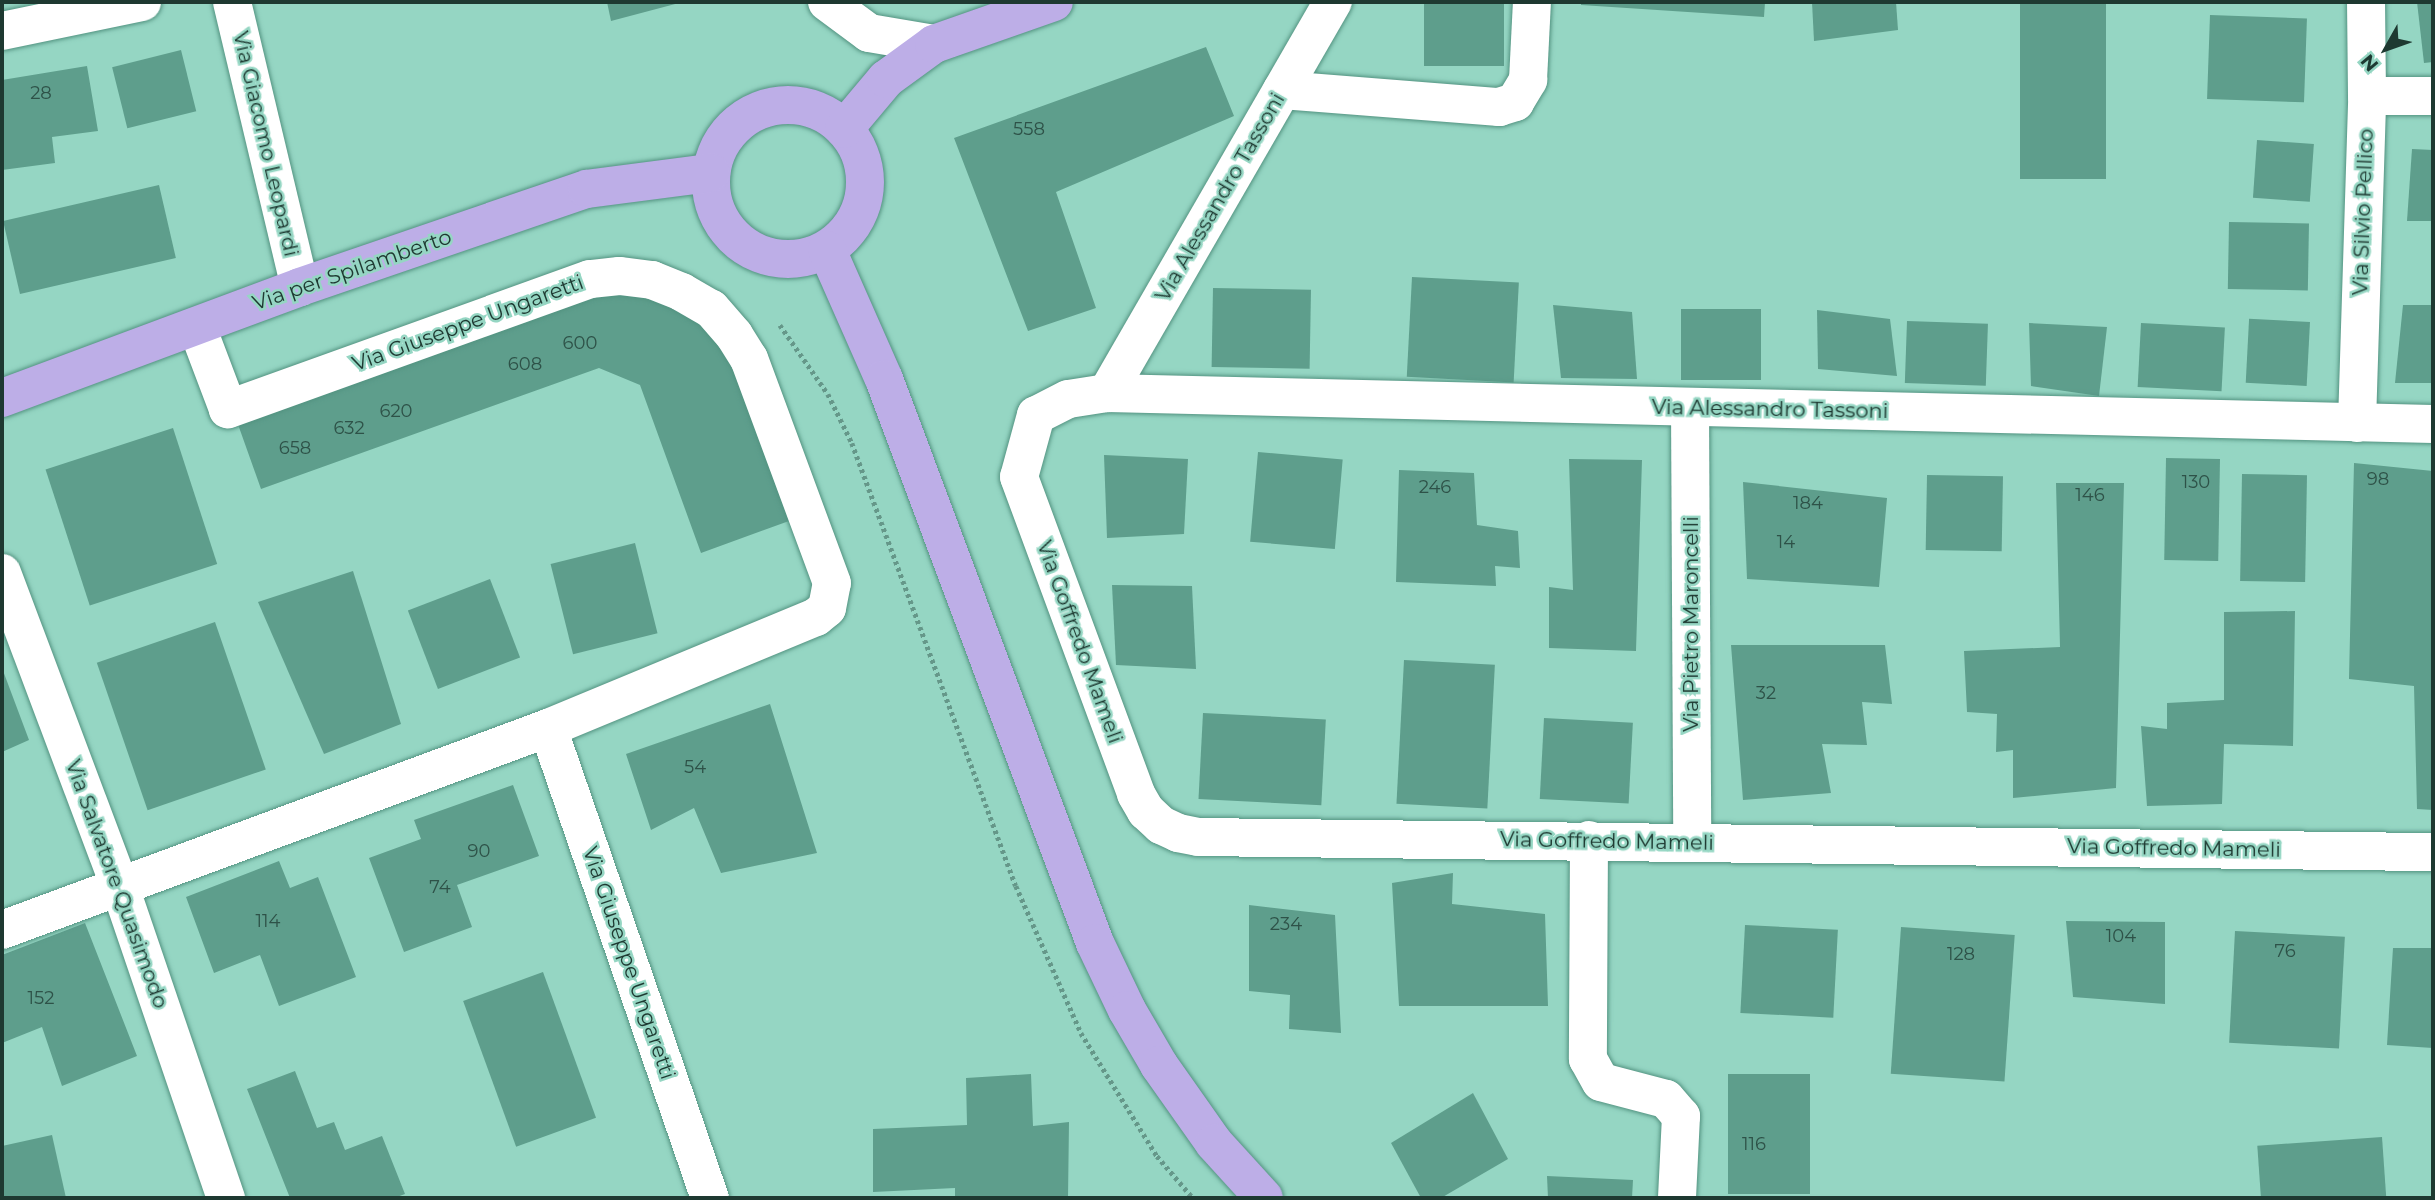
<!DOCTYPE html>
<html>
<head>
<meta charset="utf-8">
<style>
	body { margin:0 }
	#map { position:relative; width:2435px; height:1200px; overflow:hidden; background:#95d6c3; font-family:Montserrat,sans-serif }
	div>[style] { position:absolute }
	.building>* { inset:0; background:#5e9e8c; transform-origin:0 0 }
	.path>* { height:4.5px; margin-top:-2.25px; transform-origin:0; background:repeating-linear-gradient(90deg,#659789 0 3.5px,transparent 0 7px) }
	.roads { filter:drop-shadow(0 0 2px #539381) drop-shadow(0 0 2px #539381) }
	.minor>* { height:38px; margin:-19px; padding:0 19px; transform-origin:19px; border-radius:19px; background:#fff }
	.major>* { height:38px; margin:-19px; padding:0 19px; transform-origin:19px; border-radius:19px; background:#bdaee7 }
	.major>.ring { margin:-19px; padding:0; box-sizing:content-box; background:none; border:38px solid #bdaee7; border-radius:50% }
	span { translate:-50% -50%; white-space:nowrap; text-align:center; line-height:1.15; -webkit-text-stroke:5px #95d6c3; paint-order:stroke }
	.number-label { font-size:18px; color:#2e5248 }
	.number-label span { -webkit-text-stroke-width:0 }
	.street-label { font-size:21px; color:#1e3931 }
	.frame { position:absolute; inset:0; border:4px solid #1e3931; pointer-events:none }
	.north { position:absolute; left:2351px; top:14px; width:70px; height:70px; -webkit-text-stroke:5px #95d6c3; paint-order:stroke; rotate:230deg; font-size:19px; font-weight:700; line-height:28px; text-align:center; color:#1e3931 }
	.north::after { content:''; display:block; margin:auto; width:24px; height:32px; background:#1e3931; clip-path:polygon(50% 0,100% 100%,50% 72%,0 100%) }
</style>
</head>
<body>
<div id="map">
	<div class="building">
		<div style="clip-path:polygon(607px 2px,679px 2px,679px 3px,611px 21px)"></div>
		<div style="left:1424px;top:2px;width:80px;height:64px"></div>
		<div style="clip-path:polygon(1581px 2px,1765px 2px,1764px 17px,1581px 5px)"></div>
		<div style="clip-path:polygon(1812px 2px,1896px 2px,1898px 30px,1814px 41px)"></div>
		<div style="left:2020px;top:2px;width:86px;height:177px"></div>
		<div style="clip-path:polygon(2417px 2px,2433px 2px,2433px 62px,2424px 63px)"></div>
		<div style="left:2210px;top:15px;width:97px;height:84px;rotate:2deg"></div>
		<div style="clip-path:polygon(1206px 47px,1234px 116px,1056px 192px,1096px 308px,1028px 331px,954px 138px)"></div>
		<div style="left:181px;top:50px;width:63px;height:71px;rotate:76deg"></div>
		<div style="clip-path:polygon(87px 66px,98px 131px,52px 137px,55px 163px,2px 170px,2px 80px)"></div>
		<div style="left:2257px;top:140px;width:57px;height:58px;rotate:4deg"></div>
		<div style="clip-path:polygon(2412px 149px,2433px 150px,2433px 221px,2407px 221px)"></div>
		<div style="left:159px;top:185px;width:75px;height:160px;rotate:77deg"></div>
		<div style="left:2229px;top:222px;width:80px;height:67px;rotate:1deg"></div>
		<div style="left:1412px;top:277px;width:107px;height:100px;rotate:3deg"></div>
		<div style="clip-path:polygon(592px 287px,685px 306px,727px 351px,789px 521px,701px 553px,640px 385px,599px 368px,261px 489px,235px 416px)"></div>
		<div style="left:1213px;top:288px;width:98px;height:79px;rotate:1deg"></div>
		<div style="clip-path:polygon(1553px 305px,1632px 312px,1637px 379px,1561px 378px)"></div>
		<div style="clip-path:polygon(2403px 305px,2433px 305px,2433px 383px,2395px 383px)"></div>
		<div style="left:1681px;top:309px;width:80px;height:71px"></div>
		<div style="clip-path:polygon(1817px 310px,1890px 319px,1897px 376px,1818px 369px)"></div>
		<div style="left:1907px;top:321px;width:81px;height:62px;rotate:2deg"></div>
		<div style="left:2310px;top:322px;width:64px;height:61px;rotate:93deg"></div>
		<div style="clip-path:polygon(2029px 323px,2107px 327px,2099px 396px,2031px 386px)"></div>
		<div style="left:2141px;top:323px;width:84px;height:64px;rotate:3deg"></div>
		<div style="left:173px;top:428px;width:143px;height:134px;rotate:72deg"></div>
		<div style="left:1258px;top:452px;width:85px;height:90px;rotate:5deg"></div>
		<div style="clip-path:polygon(1104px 455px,1188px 459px,1184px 534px,1107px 538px)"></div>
		<div style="clip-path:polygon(1569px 459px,1642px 460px,1636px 651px,1549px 648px,1549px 587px,1573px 590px)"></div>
		<div style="left:2220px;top:459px;width:102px;height:54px;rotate:91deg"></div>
		<div style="clip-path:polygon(2354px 463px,2433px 471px,2433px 810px,2417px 809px,2414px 686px,2349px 679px)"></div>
		<div style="clip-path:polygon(1399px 470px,1474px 473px,1477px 525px,1518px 531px,1520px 568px,1495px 566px,1496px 586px,1396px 582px)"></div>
		<div style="left:2242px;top:474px;width:65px;height:107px;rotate:1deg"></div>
		<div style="left:1927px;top:475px;width:76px;height:75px;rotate:1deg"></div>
		<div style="clip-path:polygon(1743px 482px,1887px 498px,1879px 587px,1747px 579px)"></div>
		<div style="clip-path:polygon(2056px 483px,2124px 483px,2116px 788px,2013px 798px,2013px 750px,1996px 752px,1997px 714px,1967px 712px,1964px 651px,2060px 647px)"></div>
		<div style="left:635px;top:543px;width:93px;height:87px;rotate:76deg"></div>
		<div style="clip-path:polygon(353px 571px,401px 724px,324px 754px,258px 602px)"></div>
		<div style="left:490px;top:579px;width:84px;height:88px;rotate:69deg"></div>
		<div style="clip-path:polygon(1112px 585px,1192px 586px,1196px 669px,1116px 665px)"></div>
		<div style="clip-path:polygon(2295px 611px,2293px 746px,2224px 744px,2222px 804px,2147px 806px,2141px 726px,2167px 729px,2167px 703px,2224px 700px,2224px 612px)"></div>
		<div style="left:215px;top:622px;width:156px;height:125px;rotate:71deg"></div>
		<div style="clip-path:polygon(1731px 645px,1885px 645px,1892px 704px,1862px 702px,1867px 745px,1822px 744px,1831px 793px,1743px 800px)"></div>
		<div style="left:1404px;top:660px;width:91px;height:144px;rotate:3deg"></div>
		<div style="clip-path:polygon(2px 668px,29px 740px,2px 752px)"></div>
		<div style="clip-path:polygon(770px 704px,817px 853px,721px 873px,694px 808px,651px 830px,626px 754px)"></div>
		<div style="left:1203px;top:713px;width:123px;height:86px;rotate:3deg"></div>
		<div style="left:1544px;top:718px;width:89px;height:81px;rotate:3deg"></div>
		<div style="clip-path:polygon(513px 785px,539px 856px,457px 885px,472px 927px,404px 952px,369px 858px,421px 839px,414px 820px)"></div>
		<div style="clip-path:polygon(279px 861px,290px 888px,318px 877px,356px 977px,279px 1006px,260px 955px,214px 973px,186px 897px)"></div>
		<div style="clip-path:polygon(1453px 873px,1452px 904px,1545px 914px,1548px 1006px,1399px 1006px,1392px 883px)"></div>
		<div style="clip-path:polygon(1249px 905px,1335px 915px,1341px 1033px,1289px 1029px,1290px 995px,1249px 991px)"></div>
		<div style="clip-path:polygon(2066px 921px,2165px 922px,2165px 1004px,2073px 997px)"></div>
		<div style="clip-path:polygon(85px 923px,137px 1056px,62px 1086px,42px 1027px,2px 1043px,2px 955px)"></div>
		<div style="left:1745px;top:925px;width:93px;height:88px;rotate:3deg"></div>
		<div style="left:1901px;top:927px;width:114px;height:147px;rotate:4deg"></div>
		<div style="left:2235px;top:931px;width:110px;height:112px;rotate:3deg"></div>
		<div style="clip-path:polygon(2393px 948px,2433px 948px,2433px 1048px,2387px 1045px)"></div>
		<div style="left:543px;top:972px;width:155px;height:85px;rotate:70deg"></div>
		<div style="clip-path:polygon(295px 1071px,317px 1128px,334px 1122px,345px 1150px,382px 1136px,405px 1194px,394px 1198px,290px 1198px,247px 1089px)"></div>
		<div style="clip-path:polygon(1031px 1074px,1033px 1126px,1069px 1122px,1068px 1198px,955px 1198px,955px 1188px,873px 1192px,873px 1129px,967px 1125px,966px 1078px)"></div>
		<div style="left:1810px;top:1074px;width:120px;height:82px;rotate:90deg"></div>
		<div style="clip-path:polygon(1473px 1093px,1508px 1159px,1441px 1198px,1421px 1198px,1391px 1143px)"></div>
		<div style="clip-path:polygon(52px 1135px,66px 1198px,2px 1198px,2px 1146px)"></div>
		<div style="left:2382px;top:1137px;width:61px;height:125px;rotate:86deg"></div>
		<div style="clip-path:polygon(1547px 1176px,1633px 1180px,1632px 1198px,1548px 1198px)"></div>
	</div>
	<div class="path">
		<div style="left:780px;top:325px;width:84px;rotate:55.2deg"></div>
		<div style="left:828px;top:394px;width:55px;rotate:63.9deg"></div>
		<div style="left:852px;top:443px;width:472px;rotate:69.7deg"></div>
		<div style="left:1016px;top:886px;width:161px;rotate:66.1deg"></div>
		<div style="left:1081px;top:1033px;width:145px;rotate:58.3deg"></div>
		<div style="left:1157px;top:1156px;width:55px;rotate:49.4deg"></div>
	</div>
	<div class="roads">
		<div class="minor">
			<div style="left:232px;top:2px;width:293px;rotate:76.6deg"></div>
			<div style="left:827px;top:2px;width:52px;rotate:36.4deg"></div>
			<div style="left:869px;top:33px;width:66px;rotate:9.6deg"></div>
			<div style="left:2px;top:31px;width:143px;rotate:-11.7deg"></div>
			<div style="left:1282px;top:90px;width:218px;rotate:4.5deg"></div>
			<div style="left:1499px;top:107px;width:17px;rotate:-17deg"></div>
			<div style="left:1515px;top:102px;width:26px;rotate:-59deg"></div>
			<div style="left:1528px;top:80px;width:78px;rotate:-87.1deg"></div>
			<div style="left:2367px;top:96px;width:66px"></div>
			<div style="left:1107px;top:393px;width:452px;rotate:-60deg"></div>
			<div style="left:1690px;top:407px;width:435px;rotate:89.7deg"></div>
			<div style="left:2357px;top:423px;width:327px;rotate:-88.2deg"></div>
			<div style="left:2367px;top:96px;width:94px;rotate:-90.6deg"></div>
			<div style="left:2433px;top:424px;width:1326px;rotate:-178.66deg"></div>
			<div style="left:1107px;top:393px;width:39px;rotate:171deg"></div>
			<div style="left:1068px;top:399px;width:36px;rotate:153deg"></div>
			<div style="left:1036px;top:415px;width:64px;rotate:105.3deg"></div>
			<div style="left:1019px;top:477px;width:338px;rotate:69.7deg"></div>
			<div style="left:1136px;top:794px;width:20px;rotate:60deg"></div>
			<div style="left:1146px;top:811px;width:21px;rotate:43deg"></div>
			<div style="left:1161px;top:825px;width:19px;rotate:25deg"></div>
			<div style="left:1178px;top:833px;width:20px;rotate:11deg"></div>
			<div style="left:1198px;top:837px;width:1235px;rotate:0.7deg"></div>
			<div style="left:2px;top:573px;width:335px;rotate:69.4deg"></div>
			<div style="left:120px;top:887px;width:329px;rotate:71.2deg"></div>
			<div style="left:548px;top:728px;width:497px;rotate:71deg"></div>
			<div style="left:1589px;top:840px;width:219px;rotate:90.3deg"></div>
			<div style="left:1588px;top:1059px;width:26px;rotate:61deg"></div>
			<div style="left:1601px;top:1082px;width:67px;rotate:14.7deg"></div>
			<div style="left:1666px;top:1099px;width:23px;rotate:49deg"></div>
			<div style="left:1681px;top:1116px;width:82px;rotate:92.8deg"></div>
			<div style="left:2px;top:930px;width:582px;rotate:-20.3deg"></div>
			<div style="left:548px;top:728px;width:290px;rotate:-22.5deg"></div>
			<div style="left:816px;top:617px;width:14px;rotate:-39deg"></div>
			<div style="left:827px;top:608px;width:25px;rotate:-79deg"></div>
			<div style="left:832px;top:583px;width:239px;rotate:-110.3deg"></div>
			<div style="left:749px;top:359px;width:28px;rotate:-122deg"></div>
			<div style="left:734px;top:335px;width:35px;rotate:-131deg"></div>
			<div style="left:711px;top:309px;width:34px;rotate:-150deg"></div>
			<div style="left:682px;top:292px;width:32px;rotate:-158deg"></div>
			<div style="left:652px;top:280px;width:33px;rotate:-173deg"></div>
			<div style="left:619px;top:276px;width:29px;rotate:174deg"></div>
			<div style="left:590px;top:279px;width:385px;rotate:160.2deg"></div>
			<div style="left:228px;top:409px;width:88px;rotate:-110.7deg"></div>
		</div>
		<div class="major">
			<div class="ring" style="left:711px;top:105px;width:116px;height:116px"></div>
			<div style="left:844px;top:129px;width:65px;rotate:-50deg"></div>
			<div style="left:886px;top:79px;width:59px;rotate:-36.1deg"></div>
			<div style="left:934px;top:44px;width:127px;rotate:-19.3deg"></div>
			<div style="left:827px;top:250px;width:141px;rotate:66.2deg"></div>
			<div style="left:884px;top:379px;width:602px;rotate:69.49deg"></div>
			<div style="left:1095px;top:943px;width:74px;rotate:64.5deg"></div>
			<div style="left:1127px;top:1010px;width:64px;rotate:59.8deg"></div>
			<div style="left:1159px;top:1065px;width:95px;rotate:54.8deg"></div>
			<div style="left:1214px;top:1143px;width:74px;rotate:47.7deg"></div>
			<div style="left:2px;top:398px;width:318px;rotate:-20.4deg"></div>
			<div style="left:300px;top:287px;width:303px;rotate:-18.9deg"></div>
			<div style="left:587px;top:189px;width:125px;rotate:-7.4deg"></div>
		</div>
	</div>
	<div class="number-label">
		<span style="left:41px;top:93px">28</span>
		<span style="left:1029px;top:129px">558</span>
		<span style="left:580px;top:343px">600</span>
		<span style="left:525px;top:364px">608</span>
		<span style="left:396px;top:411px">620</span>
		<span style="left:349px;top:428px">632</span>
		<span style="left:295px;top:448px">658</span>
		<span style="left:2378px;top:479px">98</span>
		<span style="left:2196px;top:482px">130</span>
		<span style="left:1435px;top:487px">246</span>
		<span style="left:2090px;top:495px">146</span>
		<span style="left:1808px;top:503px">184</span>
		<span style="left:1786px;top:542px">14</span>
		<span style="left:1766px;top:693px">32</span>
		<span style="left:695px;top:767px">54</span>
		<span style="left:479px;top:851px">90</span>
		<span style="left:440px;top:887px">74</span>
		<span style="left:268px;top:921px">114</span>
		<span style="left:1286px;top:924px">234</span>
		<span style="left:2121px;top:936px">104</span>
		<span style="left:2285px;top:951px">76</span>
		<span style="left:1961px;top:954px">128</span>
		<span style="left:41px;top:998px">152</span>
		<span style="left:1754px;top:1144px">116</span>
	</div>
	<div class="street-label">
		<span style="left:266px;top:144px;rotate:77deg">Via Giacomo Leopardi</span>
		<span style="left:1220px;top:197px;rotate:-60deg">Via Alessandro Tassoni</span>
		<span style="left:2363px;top:212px;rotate:-88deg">Via Silvio Pellico</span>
		<span style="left:352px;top:270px;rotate:-19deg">Via per Spilamberto</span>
		<span style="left:468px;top:323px;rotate:-20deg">Via Giuseppe Ungaretti</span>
		<span style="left:1770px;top:409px;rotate:1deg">Via Alessandro Tassoni</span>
		<span style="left:1691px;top:624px;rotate:-90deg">Via Pietro Maroncelli</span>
		<span style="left:1080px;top:642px;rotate:70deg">Via Goffredo Mameli</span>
		<span style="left:1607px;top:841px;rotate:1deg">Via Goffredo Mameli</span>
		<span style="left:2174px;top:848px;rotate:1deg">Via Goffredo Mameli</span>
		<span style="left:117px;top:884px;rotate:70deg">Via Salvatore Quasimodo</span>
		<span style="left:629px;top:963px;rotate:71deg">Via Giuseppe Ungaretti</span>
	</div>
	<div class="frame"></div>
	<div class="north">N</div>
</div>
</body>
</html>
